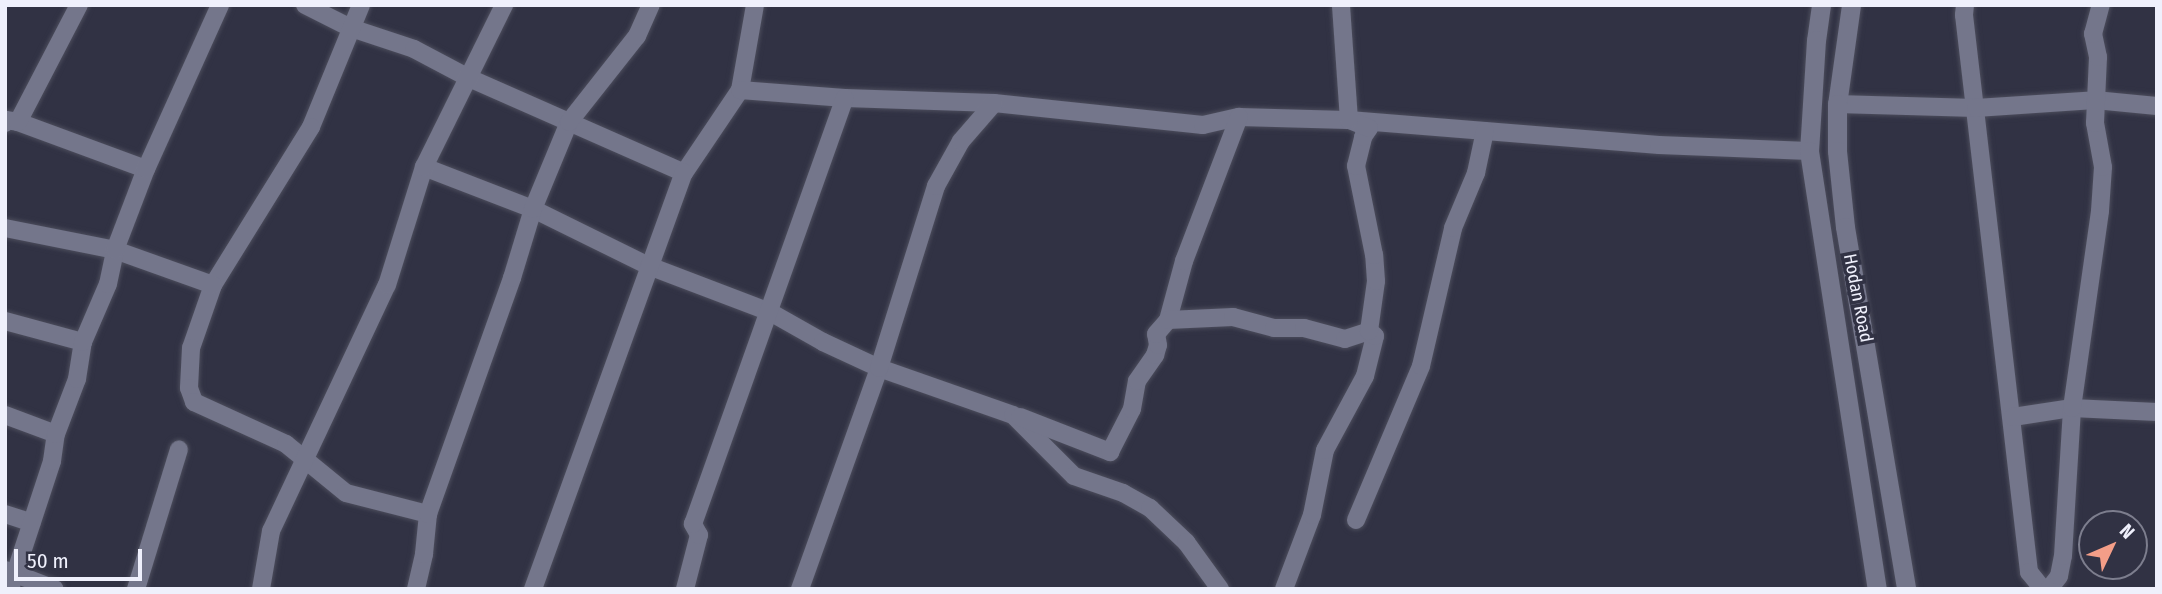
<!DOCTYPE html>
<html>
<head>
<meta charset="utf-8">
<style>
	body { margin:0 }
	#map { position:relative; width:2162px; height:594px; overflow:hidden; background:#313244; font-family:"Fira Sans Condensed",sans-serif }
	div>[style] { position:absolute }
	.roads { filter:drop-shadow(0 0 2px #4c4d5c) drop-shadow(0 0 2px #4c4d5c) }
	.minor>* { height:18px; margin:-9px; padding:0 9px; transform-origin:9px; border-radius:9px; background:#74768b }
	.secondary>* { height:19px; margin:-9.5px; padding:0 9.5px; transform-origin:9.5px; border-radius:9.5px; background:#74768b }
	span { translate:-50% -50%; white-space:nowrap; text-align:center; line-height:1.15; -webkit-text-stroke:7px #313244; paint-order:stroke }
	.street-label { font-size:18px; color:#eff0fc }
	.frame { position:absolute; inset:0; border:7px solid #eff0fc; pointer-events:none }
	.north { position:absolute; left:2078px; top:510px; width:70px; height:70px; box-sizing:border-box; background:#313244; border:2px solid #7d7e8e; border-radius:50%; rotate:46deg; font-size:19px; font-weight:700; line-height:28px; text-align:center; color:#eff0fc }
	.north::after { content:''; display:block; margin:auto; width:24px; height:32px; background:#f49e88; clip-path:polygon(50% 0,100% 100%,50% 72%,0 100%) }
	.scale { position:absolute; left:14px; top:549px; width:128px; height:32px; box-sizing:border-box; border:4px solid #eff0fc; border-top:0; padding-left:9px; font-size:21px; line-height:24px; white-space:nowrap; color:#eff0fc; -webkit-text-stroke:5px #313244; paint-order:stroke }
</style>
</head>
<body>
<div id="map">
	<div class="roads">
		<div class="minor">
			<div style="left:305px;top:5px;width:51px;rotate:26.6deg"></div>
			<div style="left:351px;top:28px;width:66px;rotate:18.4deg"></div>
			<div style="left:414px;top:49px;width:62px;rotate:27.8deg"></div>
			<div style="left:469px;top:78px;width:235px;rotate:23.8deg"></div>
			<div style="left:684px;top:173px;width:100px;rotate:-56deg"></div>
			<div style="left:361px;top:5px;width:132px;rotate:112.3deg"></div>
			<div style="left:311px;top:127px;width:186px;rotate:121.8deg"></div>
			<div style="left:213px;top:285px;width:67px;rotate:109.2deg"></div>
			<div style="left:191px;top:348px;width:40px;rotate:92.9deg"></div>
			<div style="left:189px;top:388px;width:15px;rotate:70deg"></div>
			<div style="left:194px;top:402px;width:101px;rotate:24.5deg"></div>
			<div style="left:286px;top:444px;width:77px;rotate:39.2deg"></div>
			<div style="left:346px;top:493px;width:85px;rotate:14.4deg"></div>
			<div style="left:755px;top:5px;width:86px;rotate:100deg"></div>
			<div style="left:740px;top:90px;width:105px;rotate:4.4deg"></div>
			<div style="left:845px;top:98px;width:149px;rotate:1.9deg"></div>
			<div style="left:994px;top:103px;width:210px;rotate:6deg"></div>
			<div style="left:1203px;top:125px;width:37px;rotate:-13deg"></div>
			<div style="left:1239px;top:117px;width:110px;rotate:1.6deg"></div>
			<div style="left:1349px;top:120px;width:311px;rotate:4.6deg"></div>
			<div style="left:1659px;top:145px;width:150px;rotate:2.3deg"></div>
			<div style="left:1965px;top:5px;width:10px;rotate:96deg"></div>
			<div style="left:1964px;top:15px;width:561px;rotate:83.34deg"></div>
			<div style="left:2029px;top:572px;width:22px;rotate:51deg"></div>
			<div style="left:1837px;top:104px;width:139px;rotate:1.6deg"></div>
			<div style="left:1976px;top:108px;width:119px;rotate:-3.8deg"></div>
			<div style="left:2095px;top:100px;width:62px;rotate:5.5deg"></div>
			<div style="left:18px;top:122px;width:136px;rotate:20.2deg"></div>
			<div style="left:5px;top:123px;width:3px;rotate:-72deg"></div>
			<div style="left:6px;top:120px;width:12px;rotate:9deg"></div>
			<div style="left:18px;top:122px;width:132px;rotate:-62.5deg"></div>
			<div style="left:424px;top:167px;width:117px;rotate:21.1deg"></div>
			<div style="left:533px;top:209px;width:129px;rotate:26.2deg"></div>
			<div style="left:649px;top:266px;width:129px;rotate:20.8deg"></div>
			<div style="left:770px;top:312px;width:61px;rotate:29.5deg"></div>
			<div style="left:823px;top:342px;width:62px;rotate:24.9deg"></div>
			<div style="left:879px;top:368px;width:142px;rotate:19.3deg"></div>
			<div style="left:1013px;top:415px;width:86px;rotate:45deg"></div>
			<div style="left:1074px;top:476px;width:52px;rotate:19.1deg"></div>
			<div style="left:1123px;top:493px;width:31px;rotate:29deg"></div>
			<div style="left:1150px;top:508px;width:50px;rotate:43.4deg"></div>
			<div style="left:1186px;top:542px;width:58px;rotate:54.1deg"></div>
			<div style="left:5px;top:228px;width:112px;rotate:11.3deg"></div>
			<div style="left:115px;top:250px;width:104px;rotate:19.7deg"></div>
			<div style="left:1168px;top:320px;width:61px;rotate:-74.8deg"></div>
			<div style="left:1184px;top:261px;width:154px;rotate:-69.1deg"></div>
			<div style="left:5px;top:321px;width:81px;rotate:15.1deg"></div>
			<div style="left:5px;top:415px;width:54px;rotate:20.4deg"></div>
			<div style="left:1020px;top:417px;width:97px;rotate:21.3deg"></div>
			<div style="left:1110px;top:452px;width:48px;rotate:-62.9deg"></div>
			<div style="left:1132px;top:409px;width:28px;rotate:-80deg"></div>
			<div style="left:1137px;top:381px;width:32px;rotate:-55deg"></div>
			<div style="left:1155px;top:355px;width:10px;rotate:-73deg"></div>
			<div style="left:1158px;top:345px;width:11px;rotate:-100deg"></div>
			<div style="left:1156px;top:334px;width:18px;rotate:-49deg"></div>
			<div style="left:1168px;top:320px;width:65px;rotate:-2.6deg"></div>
			<div style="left:1233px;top:317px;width:42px;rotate:15deg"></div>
			<div style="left:1274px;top:328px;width:30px"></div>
			<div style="left:1304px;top:328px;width:42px;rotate:15deg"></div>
			<div style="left:1345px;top:339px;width:25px;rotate:-18deg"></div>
			<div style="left:2013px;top:417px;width:60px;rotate:-8.7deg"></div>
			<div style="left:2072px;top:408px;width:85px;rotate:2.7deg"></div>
			<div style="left:5px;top:514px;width:28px;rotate:18deg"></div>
			<div style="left:1356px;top:520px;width:167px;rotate:-67.1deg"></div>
			<div style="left:1421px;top:366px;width:142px;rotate:-76.9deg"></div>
			<div style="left:1453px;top:228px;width:60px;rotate:-67.3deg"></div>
			<div style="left:1476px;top:173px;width:43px;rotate:-77.9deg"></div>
			<div style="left:5px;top:570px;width:53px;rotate:20.8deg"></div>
			<div style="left:10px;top:589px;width:135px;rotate:-71.8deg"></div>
			<div style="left:52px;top:461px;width:27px;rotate:-82deg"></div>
			<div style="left:56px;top:434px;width:59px;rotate:-69.1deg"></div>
			<div style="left:77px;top:379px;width:37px;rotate:-81deg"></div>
			<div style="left:83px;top:342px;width:63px;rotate:-66.7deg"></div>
			<div style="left:108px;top:284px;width:35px;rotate:-78deg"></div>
			<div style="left:115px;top:250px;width:87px;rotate:-69.1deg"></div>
			<div style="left:146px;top:169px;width:180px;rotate:-65.7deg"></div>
			<div style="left:136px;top:589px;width:146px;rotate:-72.9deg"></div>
			<div style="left:261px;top:589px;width:59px;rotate:-80.2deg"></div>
			<div style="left:271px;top:531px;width:272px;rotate:-64.8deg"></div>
			<div style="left:387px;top:285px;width:124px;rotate:-72.6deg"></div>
			<div style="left:424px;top:167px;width:181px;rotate:-63.7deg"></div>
			<div style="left:416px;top:589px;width:36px;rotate:-77deg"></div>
			<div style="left:424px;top:554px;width:40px;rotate:-84.3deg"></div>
			<div style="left:428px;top:514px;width:251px;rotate:-70.4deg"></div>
			<div style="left:512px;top:278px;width:72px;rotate:-73.1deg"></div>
			<div style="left:533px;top:209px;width:94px;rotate:-67.5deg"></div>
			<div style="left:569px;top:122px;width:110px;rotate:-51.7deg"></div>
			<div style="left:637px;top:36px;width:34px;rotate:-66deg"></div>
			<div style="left:533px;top:589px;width:443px;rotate:-70.1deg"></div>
			<div style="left:685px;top:589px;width:56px;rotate:-75.5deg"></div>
			<div style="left:699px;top:535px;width:13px;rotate:-119deg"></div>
			<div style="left:693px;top:524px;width:452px;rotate:-70.4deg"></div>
			<div style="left:800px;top:589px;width:235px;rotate:-70.3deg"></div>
			<div style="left:879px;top:368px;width:191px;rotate:-72.6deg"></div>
			<div style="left:936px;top:186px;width:51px;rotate:-60.9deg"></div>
			<div style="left:961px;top:141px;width:50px;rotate:-49deg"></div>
			<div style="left:1284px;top:589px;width:79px;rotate:-69.3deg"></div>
			<div style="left:1312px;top:515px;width:66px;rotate:-78.7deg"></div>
			<div style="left:1325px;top:450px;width:84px;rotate:-61.6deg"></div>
			<div style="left:1365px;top:376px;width:41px;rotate:-76deg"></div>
			<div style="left:1375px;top:336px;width:8px;rotate:-140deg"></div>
			<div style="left:1369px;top:331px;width:50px;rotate:-82deg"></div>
			<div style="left:1376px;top:281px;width:26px;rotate:-94deg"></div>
			<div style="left:1374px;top:255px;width:91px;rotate:-101.4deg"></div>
			<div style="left:1356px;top:166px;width:30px;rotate:-76deg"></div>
			<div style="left:1363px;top:137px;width:11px;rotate:-56deg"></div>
			<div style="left:1369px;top:128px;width:22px;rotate:-158deg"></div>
			<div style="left:1349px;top:120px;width:115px;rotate:-94deg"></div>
			<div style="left:2049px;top:589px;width:16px;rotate:-52deg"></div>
			<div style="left:2059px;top:576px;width:20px;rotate:-79deg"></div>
			<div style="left:2063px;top:556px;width:148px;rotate:-86.5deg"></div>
			<div style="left:2072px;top:408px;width:199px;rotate:-81.9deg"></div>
			<div style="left:2100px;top:211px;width:44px;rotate:-86.1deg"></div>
			<div style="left:2103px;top:167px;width:45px;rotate:-100.3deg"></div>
			<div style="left:2095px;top:123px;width:66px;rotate:-87.4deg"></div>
			<div style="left:2098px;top:57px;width:24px;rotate:-102deg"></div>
			<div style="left:2093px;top:34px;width:30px;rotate:-75deg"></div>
		</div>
		<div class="secondary">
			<div style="left:1821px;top:5px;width:35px;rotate:98deg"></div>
			<div style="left:1816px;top:40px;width:111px;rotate:93.6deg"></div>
			<div style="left:1809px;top:151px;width:443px;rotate:81.2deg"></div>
			<div style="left:1851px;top:5px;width:100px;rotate:98deg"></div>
			<div style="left:1837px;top:104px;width:47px;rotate:90deg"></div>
			<div style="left:1837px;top:151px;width:76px;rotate:84deg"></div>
			<div style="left:1845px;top:227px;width:367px;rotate:80.4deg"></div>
		</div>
	</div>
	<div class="street-label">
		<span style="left:1858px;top:298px;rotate:79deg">Hodan Road</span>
	</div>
	<div class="frame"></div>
	<div class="north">N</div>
	<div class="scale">50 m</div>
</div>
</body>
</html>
